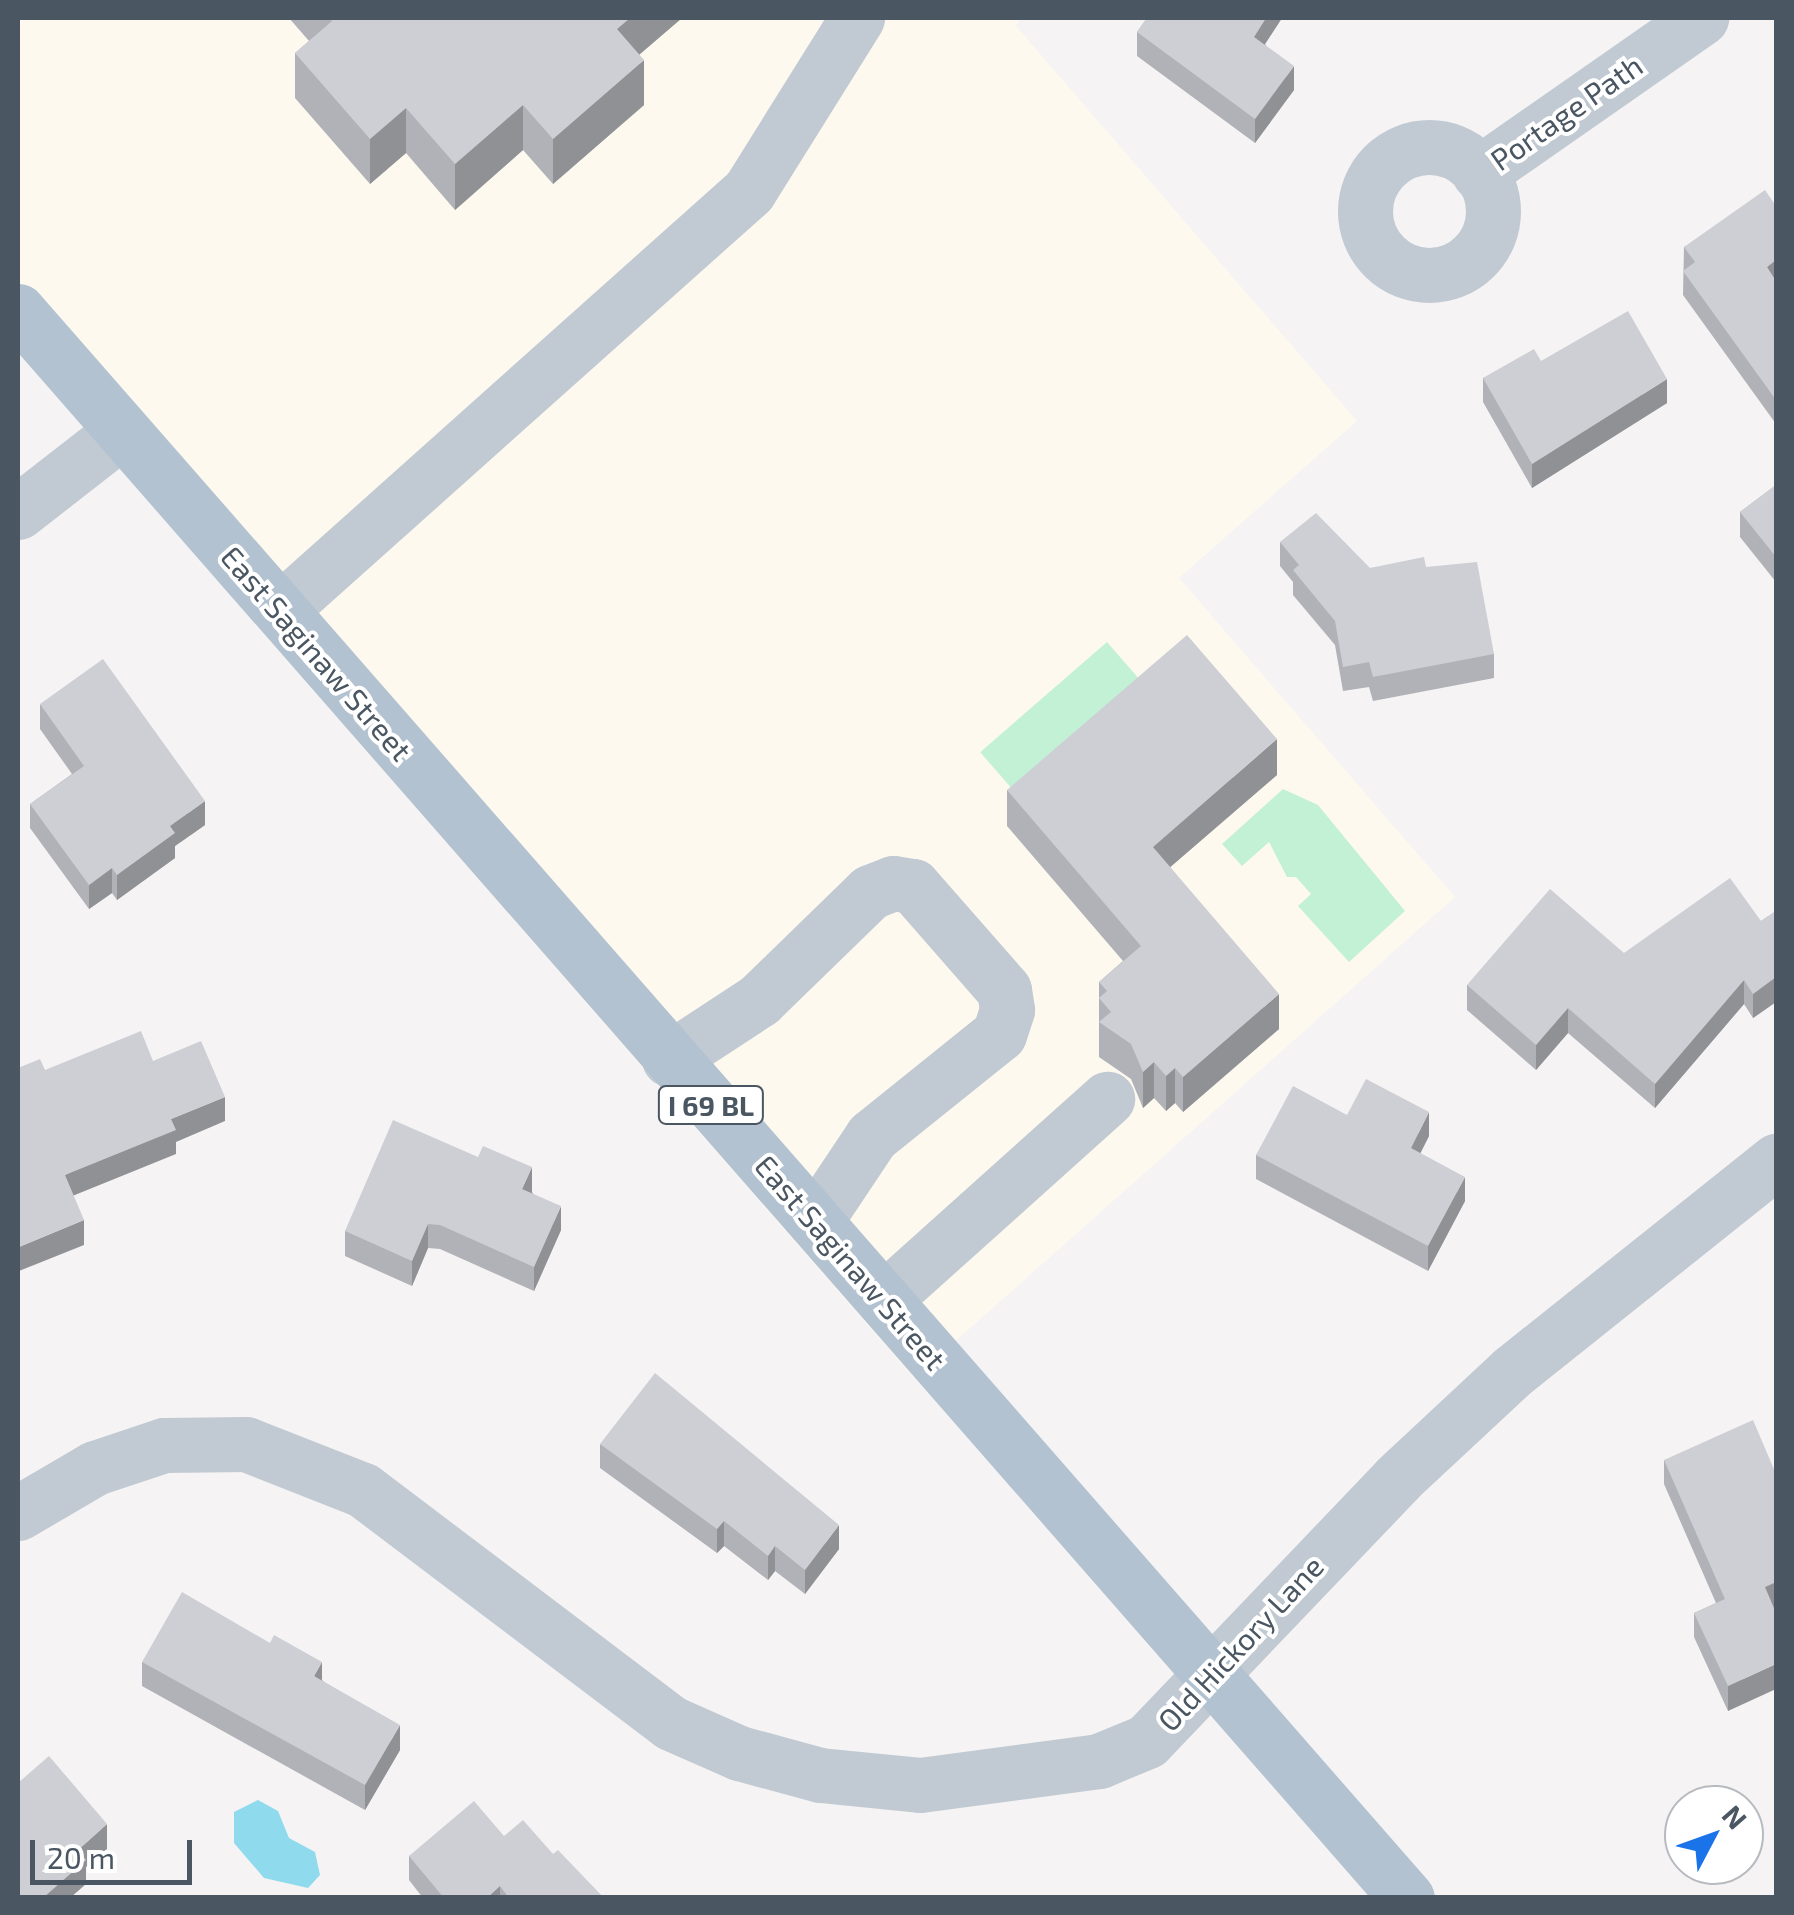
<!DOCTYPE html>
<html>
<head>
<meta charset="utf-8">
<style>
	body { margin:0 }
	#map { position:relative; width:1794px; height:1915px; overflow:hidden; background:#f5f3f3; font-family:"Exo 2",sans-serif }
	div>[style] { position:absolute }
	.commercial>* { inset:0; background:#fdf9ef }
	.green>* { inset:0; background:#c3f1d5; transform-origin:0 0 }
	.water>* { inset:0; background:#90daee }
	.minor>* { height:55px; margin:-27.5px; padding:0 27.5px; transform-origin:27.5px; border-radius:27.5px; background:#c1cad2 }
	.minor>.ring { margin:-27.5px; padding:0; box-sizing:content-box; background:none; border:55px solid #c1cad2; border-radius:50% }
	.major>* { height:55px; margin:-27.5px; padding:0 27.5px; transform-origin:27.5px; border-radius:27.5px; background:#b3c2d1 }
	.wall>* { inset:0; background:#b0b2b7 }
	.shaded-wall>* { inset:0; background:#909195 }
	.building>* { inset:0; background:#cdcfd5 }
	span { translate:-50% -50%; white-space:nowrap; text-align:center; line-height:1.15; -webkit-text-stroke:8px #fff; paint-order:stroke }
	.shield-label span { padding:2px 8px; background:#fff; border:2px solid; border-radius:8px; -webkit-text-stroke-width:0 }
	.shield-label { font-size:28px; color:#4a5661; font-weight:700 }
	.street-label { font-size:30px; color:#4a5661 }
	.frame { position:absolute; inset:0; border:20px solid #4a5661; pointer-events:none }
	.north { position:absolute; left:1664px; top:1785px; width:100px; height:100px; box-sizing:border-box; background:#fff; border:2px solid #b7bbc0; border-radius:50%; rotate:49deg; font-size:28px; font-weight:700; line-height:40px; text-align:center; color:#4a5661 }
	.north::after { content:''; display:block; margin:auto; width:35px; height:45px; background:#1a73e8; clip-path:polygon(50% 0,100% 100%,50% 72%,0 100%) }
	.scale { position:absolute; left:30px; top:1840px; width:162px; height:45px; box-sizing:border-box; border:5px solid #4a5661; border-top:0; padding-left:12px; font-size:30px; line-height:35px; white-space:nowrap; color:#4a5661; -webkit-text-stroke:8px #fff; paint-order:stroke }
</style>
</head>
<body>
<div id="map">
	<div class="commercial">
		<div style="clip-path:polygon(18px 18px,1021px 18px,1016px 26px,1357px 421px,1179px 578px,1455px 897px,914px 1378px,18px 352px)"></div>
	</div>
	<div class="green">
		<div style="left:1107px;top:642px;width:58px;height:168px;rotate:49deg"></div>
		<div style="clip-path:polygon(1283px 789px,1318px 805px,1405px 911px,1349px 962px,1298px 906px,1311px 894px,1296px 877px,1287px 877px,1269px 842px,1242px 866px,1222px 844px)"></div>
	</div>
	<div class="water">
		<div style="clip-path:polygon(258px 1800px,278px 1811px,289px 1838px,315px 1852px,320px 1875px,308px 1888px,264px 1878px,234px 1843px,234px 1812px)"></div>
	</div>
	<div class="minor">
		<div class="ring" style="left:1365px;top:147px;width:73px;height:73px"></div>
		<div style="left:1479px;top:173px;width:271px;rotate:-34.9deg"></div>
		<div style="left:18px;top:512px;width:132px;rotate:-37.9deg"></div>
		<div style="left:280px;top:610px;width:629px;rotate:-41.78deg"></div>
		<div style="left:749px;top:191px;width:204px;rotate:-58deg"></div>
		<div style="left:669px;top:1059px;width:108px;rotate:-33.2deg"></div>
		<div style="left:759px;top:1000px;width:155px;rotate:-44.2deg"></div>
		<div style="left:870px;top:892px;width:25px;rotate:-21deg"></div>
		<div style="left:893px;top:883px;width:20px;rotate:9deg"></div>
		<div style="left:913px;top:886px;width:138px;rotate:48.8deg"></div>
		<div style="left:1004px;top:990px;width:20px;rotate:81deg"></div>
		<div style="left:1007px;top:1010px;width:25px;rotate:108deg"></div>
		<div style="left:999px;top:1034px;width:163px;rotate:141.2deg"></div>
		<div style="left:872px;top:1136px;width:101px;rotate:123.7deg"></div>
		<div style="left:884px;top:1299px;width:300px;rotate:-41.9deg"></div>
		<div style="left:18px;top:1513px;width:89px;rotate:-30.3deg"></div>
		<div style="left:95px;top:1468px;width:73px;rotate:-18.4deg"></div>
		<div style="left:164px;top:1445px;width:82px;rotate:-0.7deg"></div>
		<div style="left:246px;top:1444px;width:126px;rotate:21.5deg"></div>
		<div style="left:363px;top:1490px;width:386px;rotate:37.1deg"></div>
		<div style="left:671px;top:1723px;width:74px;rotate:23.8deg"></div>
		<div style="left:739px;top:1753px;width:84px;rotate:15.2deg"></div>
		<div style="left:820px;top:1775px;width:100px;rotate:5.7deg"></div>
		<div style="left:920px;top:1785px;width:181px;rotate:-7.6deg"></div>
		<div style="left:1099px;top:1761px;width:52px;rotate:-22.6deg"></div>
		<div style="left:1147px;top:1741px;width:362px;rotate:-46.3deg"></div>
		<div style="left:1397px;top:1479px;width:158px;rotate:-43deg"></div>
		<div style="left:1513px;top:1371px;width:337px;rotate:-38.6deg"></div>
	</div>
	<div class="major">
		<div style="left:18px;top:311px;width:2109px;rotate:48.81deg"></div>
	</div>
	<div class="wall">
		<div style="clip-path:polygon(289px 18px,682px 18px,639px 54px,644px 105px,553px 184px,523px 150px,455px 210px,406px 153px,370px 184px,295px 98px,295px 53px,309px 41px)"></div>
		<div style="clip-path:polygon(1147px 18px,1282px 18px,1265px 44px,1294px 90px,1255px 143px,1137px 56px,1137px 32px)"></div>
		<div style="clip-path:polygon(1776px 206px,1776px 424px,1683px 295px,1684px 247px)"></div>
		<div style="clip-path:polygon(1541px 361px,1667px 403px,1532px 488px,1483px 402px,1483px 378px)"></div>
		<div style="clip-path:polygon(1776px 485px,1776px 582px,1740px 537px,1740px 512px)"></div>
		<div style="clip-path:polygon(1280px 542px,1370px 568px,1426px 567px,1494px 654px,1494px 678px,1373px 701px,1369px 687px,1343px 691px,1335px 645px,1293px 595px,1293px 582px,1280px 566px)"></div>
		<div style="clip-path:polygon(40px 704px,205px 825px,175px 846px,175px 858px,117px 900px,112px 893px,89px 909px,30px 828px,30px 804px,72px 774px,40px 729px)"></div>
		<div style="clip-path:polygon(1277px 775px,1170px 867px,1279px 1029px,1183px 1112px,1175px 1103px,1166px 1111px,1154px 1098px,1143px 1108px,1131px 1079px,1099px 1057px,1099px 982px,1123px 961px,1007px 826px,1007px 790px)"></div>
		<div style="clip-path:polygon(1776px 911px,1776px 1002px,1753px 1018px,1744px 1004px,1655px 1108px,1568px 1033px,1536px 1070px,1467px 1010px,1467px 985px,1624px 953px,1761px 921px)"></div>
		<div style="clip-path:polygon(1347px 1115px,1429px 1136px,1420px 1153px,1465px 1201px,1428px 1271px,1256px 1179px,1256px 1155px)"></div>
		<div style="clip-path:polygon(532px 1192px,561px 1230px,534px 1291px,440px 1249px,428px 1248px,412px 1286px,345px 1256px,345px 1231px)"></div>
		<div style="clip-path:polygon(600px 1444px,839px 1549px,805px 1594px,775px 1571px,768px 1580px,724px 1546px,717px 1553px,600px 1468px)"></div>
		<div style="clip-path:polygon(1664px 1460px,1776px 1474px,1776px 1607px,1774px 1608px,1728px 1711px,1694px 1637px,1694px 1613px,1716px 1603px,1664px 1484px)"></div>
		<div style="clip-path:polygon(142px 1662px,322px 1680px,400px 1750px,365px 1810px,142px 1686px)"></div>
		<div style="clip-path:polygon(504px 1836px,553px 1854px,604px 1898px,423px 1898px,409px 1880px,409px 1856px)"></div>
	</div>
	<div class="shaded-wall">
		<div style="clip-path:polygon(630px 18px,682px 18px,617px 74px,617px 29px)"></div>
		<div style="clip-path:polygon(1266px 18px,1282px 18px,1254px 61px,1254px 37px)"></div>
		<div style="clip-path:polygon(644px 60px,644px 105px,553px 184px,553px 139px)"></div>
		<div style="clip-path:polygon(1294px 66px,1294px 90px,1255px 143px,1255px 119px)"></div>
		<div style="clip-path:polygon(523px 105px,523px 150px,455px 210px,455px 164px)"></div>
		<div style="clip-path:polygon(406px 108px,406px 153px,370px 184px,370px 139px)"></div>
		<div style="clip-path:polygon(1776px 260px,1776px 285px,1767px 267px)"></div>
		<div style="clip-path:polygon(1667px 379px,1667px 403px,1532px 488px,1532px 464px)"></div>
		<div style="clip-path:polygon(1277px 739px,1277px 775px,1153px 882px,1153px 847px)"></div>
		<div style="clip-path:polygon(205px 801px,205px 825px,175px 846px,175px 858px,117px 900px,117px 875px,170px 826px)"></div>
		<div style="clip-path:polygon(112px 868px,112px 893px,89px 909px,89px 885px)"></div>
		<div style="clip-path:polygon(1776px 977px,1776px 1002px,1753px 1018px,1753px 994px)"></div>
		<div style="clip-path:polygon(1744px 980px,1744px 1004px,1655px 1108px,1655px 1084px)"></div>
		<div style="clip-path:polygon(1279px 994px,1279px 1029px,1183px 1112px,1183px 1077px)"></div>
		<div style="clip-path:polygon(1568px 1008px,1568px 1033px,1536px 1070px,1536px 1045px)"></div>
		<div style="clip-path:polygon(1154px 1062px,1154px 1098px,1143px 1108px,1143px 1072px)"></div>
		<div style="clip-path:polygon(1175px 1068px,1175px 1103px,1166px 1111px,1166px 1076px)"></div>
		<div style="clip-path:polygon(225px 1097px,225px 1121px,176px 1142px,176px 1154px,65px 1199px,65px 1175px,171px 1119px)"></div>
		<div style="clip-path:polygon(1429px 1112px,1429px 1136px,1411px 1172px,1411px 1148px)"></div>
		<div style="clip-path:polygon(532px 1167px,532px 1192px,522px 1213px,522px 1189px)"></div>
		<div style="clip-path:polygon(1465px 1177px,1465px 1201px,1428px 1271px,1428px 1246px)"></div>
		<div style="clip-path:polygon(561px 1206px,561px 1230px,534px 1291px,534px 1267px)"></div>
		<div style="clip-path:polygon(84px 1220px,84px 1245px,19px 1271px,19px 1247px)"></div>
		<div style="clip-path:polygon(428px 1224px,428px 1248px,412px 1286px,412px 1261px)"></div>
		<div style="clip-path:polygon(724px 1521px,724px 1546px,717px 1553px,717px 1529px)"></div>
		<div style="clip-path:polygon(839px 1525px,839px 1549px,805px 1594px,805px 1570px)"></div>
		<div style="clip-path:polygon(775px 1546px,775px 1571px,768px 1580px,768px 1556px)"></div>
		<div style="clip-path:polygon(1776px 1582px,1776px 1607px,1765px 1612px,1765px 1587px)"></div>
		<div style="clip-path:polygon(322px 1662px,322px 1687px,314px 1676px)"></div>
		<div style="clip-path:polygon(1776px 1664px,1776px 1689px,1728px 1711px,1728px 1686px)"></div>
		<div style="clip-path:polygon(400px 1725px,400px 1750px,365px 1810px,365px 1785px)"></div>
		<div style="clip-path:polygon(107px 1824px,107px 1849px,86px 1867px,86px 1884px,70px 1898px,43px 1898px,78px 1850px)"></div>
		<div style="clip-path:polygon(500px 1886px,500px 1898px,487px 1898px)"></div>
	</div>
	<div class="building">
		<div style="clip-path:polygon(328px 18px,630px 18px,617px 29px,644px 60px,553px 139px,523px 105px,455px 164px,406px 108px,370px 139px,295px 53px,332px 21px)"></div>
		<div style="clip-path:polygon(1147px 18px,1266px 18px,1254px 37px,1294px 66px,1255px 119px,1137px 32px)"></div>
		<div style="clip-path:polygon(1765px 190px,1776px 206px,1776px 260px,1767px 267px,1776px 281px,1776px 400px,1683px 271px,1695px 262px,1684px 247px)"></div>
		<div style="clip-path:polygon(1628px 311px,1667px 379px,1532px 464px,1483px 378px,1534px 349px,1541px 361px)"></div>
		<div style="clip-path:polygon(1776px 485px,1776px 557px,1740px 512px)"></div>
		<div style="clip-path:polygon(1316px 513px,1370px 568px,1424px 557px,1426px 567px,1477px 562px,1494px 654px,1373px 677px,1369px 662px,1343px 667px,1335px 621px,1293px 570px,1299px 565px,1280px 542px)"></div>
		<div style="clip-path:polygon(1187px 635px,1277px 739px,1153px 847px,1279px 994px,1183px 1077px,1175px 1068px,1166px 1076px,1154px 1062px,1143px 1072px,1131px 1044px,1099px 1022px,1111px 1012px,1099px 998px,1107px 991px,1099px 982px,1141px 946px,1007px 790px)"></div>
		<div style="clip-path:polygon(103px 659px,205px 801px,170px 826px,175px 833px,117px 875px,112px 868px,89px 885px,30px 804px,84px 766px,40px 704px)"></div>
		<div style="clip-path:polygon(1730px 878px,1761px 921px,1776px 911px,1776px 977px,1753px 994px,1744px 980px,1655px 1084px,1568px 1008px,1536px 1045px,1467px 985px,1550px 889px,1624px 953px)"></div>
		<div style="clip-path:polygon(141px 1031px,153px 1061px,201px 1041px,225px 1097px,171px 1119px,176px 1130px,65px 1175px,84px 1220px,19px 1247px,18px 1068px,40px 1059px,45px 1070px)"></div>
		<div style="clip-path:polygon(1366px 1079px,1429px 1112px,1411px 1148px,1465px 1177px,1428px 1246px,1256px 1155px,1293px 1086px,1347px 1115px)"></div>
		<div style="clip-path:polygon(393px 1120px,478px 1157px,483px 1146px,532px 1167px,522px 1189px,561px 1206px,534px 1267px,440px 1225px,428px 1224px,412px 1261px,345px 1231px)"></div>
		<div style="clip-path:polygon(655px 1373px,839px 1525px,805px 1570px,775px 1546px,768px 1556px,724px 1521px,717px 1529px,600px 1444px)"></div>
		<div style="clip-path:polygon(1753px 1420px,1776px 1474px,1776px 1582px,1765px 1587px,1776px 1613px,1776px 1664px,1728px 1686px,1694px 1613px,1725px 1599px,1664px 1460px)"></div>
		<div style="clip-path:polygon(182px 1592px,270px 1643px,274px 1635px,322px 1662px,314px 1676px,400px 1725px,365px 1785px,142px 1662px)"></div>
		<div style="clip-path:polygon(49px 1756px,107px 1824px,78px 1850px,86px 1860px,43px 1898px,18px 1898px,18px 1783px)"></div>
		<div style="clip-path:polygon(474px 1801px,504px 1836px,523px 1820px,553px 1854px,558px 1850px,604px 1898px,509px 1898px,500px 1886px,487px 1898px,444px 1898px,409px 1856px)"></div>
	</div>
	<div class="shield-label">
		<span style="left:711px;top:1105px">I 69 BL</span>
	</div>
	<div class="street-label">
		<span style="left:1566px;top:112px;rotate:-35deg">Portage Path</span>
		<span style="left:317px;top:653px;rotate:49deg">East Saginaw Street</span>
		<span style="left:851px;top:1262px;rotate:49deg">East Saginaw Street</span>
		<span style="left:1240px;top:1643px;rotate:-47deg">Old Hickory Lane</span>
	</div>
	<div class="frame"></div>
	<div class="north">N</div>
	<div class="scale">20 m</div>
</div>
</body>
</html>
